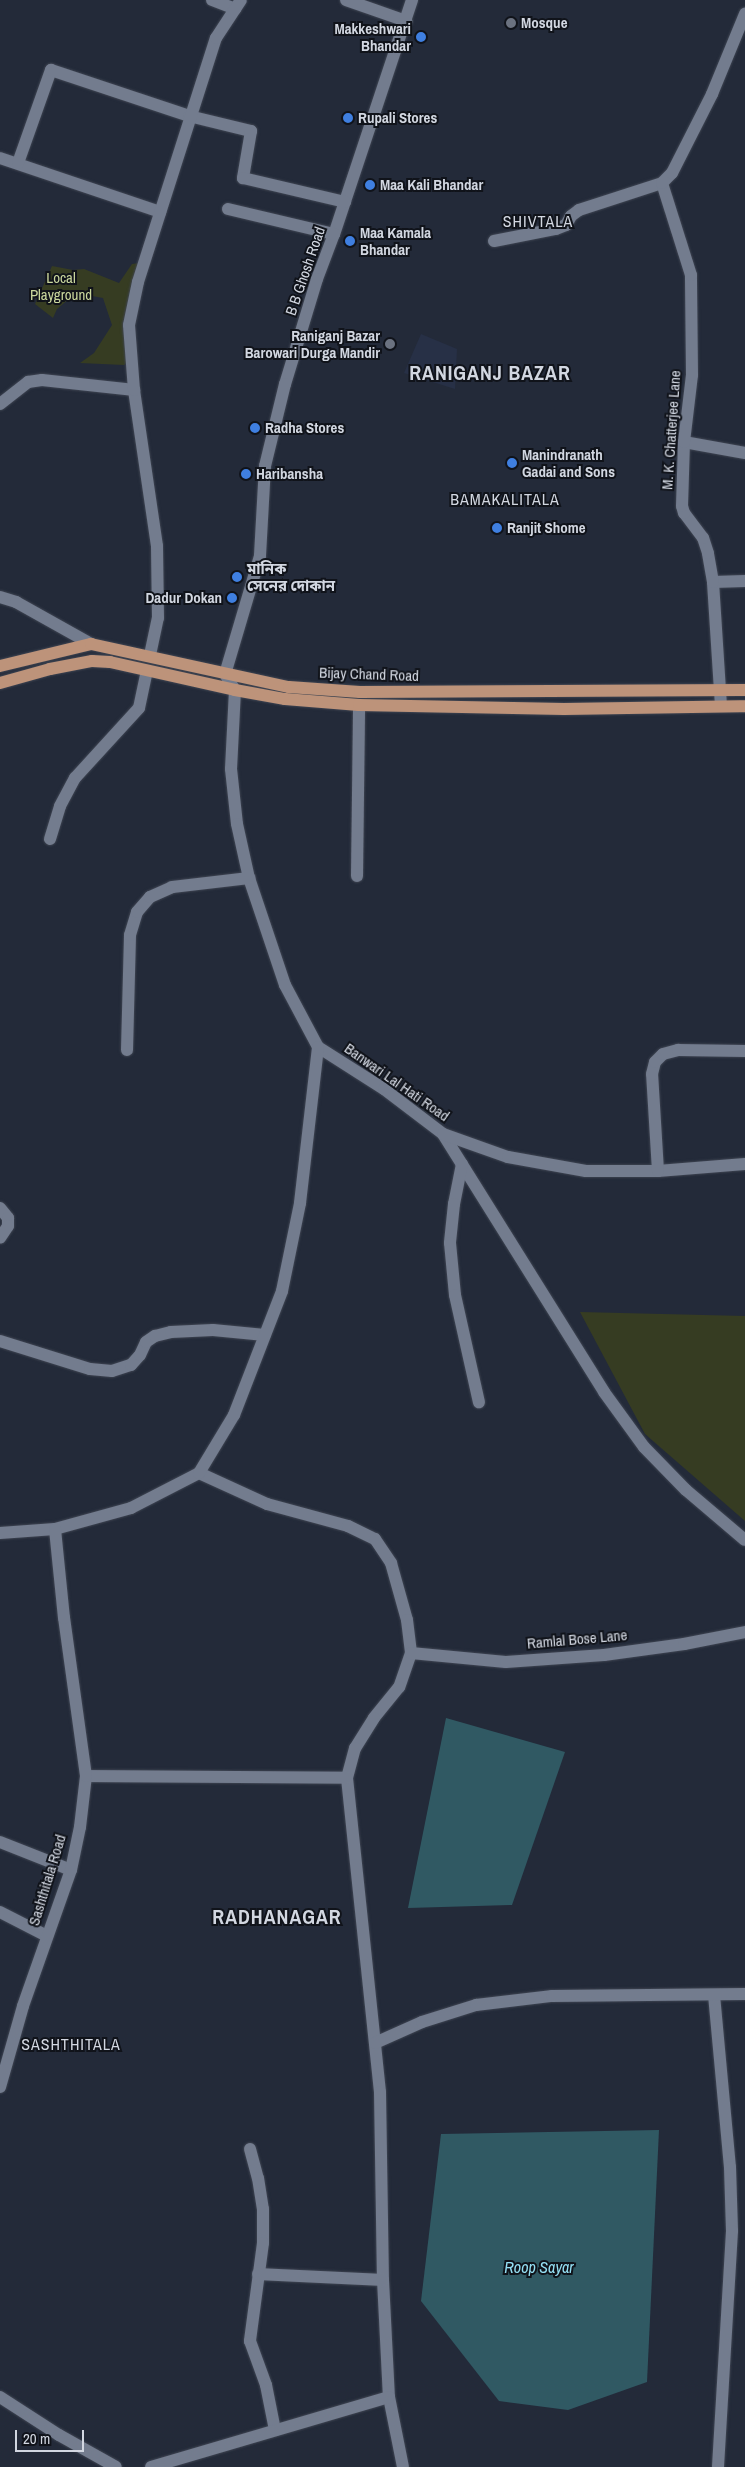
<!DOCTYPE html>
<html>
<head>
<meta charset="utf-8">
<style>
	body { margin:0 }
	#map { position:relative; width:745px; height:2467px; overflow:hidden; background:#232a39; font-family:"Archivo Narrow","Noto Sans Bengali",sans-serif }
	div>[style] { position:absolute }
	.built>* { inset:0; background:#273046 }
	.green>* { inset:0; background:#363c22 }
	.water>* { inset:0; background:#305963 }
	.roads { filter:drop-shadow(0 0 1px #3f4552) drop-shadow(0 0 1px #3f4552) }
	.minor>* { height:12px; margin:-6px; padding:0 6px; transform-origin:6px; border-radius:6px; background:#737c8e }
	.major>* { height:12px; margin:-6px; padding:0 6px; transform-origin:6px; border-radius:6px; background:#bd937a }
	.dots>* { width:14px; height:14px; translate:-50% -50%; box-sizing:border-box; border:2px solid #10131a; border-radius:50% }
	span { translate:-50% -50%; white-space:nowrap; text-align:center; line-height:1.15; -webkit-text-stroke:4px #10131a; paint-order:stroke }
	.poi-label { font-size:15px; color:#d2d7e1; font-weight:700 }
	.left { translate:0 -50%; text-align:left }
	.right { translate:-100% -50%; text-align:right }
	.street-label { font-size:15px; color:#d2d7e1 }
	.park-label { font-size:15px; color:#cad79d }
	.neighbourhood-label { font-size:16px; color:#d2d7e1; letter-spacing:1px }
	.water-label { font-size:16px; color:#95e0f4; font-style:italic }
	.district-label { font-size:20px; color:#d2d7e1; font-weight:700; letter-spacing:1px }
	.scale { position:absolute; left:15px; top:2430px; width:69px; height:22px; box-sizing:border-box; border:2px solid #d2d7e1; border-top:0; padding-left:6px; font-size:15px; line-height:18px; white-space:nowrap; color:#d2d7e1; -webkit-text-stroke:4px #10131a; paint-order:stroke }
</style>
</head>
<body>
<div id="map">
	<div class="built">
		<div style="clip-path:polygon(421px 334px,457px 349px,455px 389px,404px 373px)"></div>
	</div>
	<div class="green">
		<div style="clip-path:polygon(139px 263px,128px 362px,124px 365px,80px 363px,94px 353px,112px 325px,103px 298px,76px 293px,57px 309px,53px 318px,35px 304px,52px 266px,73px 270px,84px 269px,119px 283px,132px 264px)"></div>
		<div style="clip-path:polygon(580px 1312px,745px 1316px,745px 1521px,645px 1434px)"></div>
	</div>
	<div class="water">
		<div style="clip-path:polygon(446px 1718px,565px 1752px,512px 1905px,408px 1908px)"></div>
		<div style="clip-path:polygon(659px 2130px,647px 2382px,568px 2410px,499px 2401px,421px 2301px,441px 2134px)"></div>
	</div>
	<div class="roads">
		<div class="minor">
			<div style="left:212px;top:0;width:25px;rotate:21deg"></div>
			<div style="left:346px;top:0;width:64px;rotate:19.3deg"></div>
			<div style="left:412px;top:0;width:247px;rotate:108.4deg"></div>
			<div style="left:334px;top:234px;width:48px;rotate:110.7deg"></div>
			<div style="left:317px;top:279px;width:110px;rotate:106.9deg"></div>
			<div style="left:285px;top:384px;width:84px;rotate:103.7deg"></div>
			<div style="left:265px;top:466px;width:90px;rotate:93.2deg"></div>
			<div style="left:260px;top:556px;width:123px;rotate:106.5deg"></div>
			<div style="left:225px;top:674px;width:19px;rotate:58deg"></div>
			<div style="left:235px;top:690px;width:79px;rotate:92.9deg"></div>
			<div style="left:231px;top:769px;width:55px;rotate:83.8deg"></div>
			<div style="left:237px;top:824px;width:55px;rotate:77.5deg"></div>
			<div style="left:249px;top:878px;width:113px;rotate:71.4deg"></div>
			<div style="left:285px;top:985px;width:70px;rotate:62deg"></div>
			<div style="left:318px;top:1047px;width:78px;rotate:32.5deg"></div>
			<div style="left:384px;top:1089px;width:74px;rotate:37.3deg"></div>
			<div style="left:443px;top:1134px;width:304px;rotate:58deg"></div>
			<div style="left:604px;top:1392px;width:68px;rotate:54deg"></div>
			<div style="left:644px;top:1447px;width:60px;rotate:45.7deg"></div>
			<div style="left:686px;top:1490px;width:77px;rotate:40.3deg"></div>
			<div style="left:0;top:158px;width:169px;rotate:18.6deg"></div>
			<div style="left:18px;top:163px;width:99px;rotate:-70.5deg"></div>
			<div style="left:51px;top:70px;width:145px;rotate:18.4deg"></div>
			<div style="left:189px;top:116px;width:64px;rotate:13.6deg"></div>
			<div style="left:251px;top:131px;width:48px;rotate:99.7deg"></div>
			<div style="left:243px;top:178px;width:105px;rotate:13.2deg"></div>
			<div style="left:228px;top:209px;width:109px;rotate:13.3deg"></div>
			<div style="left:494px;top:241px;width:63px;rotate:-11deg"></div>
			<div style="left:556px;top:229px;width:11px;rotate:-22deg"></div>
			<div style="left:566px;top:225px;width:10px;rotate:-61deg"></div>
			<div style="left:571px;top:216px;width:10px;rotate:-37deg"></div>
			<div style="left:579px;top:210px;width:87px;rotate:-18deg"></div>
			<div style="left:0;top:404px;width:36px;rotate:-38deg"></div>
			<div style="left:28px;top:382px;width:14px;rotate:-8deg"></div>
			<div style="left:42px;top:380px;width:93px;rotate:6.2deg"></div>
			<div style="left:684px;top:442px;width:62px;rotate:10.2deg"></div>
			<div style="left:713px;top:582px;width:32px;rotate:-2deg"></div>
			<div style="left:0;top:597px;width:17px;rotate:17deg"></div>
			<div style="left:16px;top:602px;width:86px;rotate:29.2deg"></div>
			<div style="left:150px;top:655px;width:38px;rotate:-78deg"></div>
			<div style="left:158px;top:618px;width:72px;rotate:-90.8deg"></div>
			<div style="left:157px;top:546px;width:158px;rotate:-98.4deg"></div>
			<div style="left:134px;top:390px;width:65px;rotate:-94.4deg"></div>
			<div style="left:129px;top:325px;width:44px;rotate:-78.2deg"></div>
			<div style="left:138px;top:282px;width:256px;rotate:-72.3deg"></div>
			<div style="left:216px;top:38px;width:45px;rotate:-56.7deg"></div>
			<div style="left:721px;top:706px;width:124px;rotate:-93.7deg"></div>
			<div style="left:713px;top:582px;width:29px;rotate:-100deg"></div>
			<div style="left:708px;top:553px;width:16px;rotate:-108deg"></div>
			<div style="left:703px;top:538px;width:31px;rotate:-127deg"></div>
			<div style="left:684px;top:513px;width:7px;rotate:-106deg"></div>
			<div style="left:682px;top:506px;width:64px;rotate:-88.2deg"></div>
			<div style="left:684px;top:442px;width:67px;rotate:-83.2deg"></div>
			<div style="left:692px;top:375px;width:100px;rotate:-90.6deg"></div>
			<div style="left:691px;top:275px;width:96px;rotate:-107.5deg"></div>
			<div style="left:662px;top:183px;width:14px;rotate:-45deg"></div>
			<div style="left:672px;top:173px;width:89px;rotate:-63.1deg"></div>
			<div style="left:712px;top:94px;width:87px;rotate:-67.6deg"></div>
			<div style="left:50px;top:839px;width:34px;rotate:-73deg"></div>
			<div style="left:60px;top:806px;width:32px;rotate:-62deg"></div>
			<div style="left:75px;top:778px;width:95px;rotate:-47.6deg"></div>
			<div style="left:139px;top:708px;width:38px;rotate:-78deg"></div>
			<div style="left:357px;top:876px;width:171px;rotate:-89.3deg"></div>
			<div style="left:127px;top:1050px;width:115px;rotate:-88.5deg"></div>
			<div style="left:130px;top:935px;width:24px;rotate:-73deg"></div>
			<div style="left:137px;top:912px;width:20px;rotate:-49deg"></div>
			<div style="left:150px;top:897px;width:24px;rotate:-24deg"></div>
			<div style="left:172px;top:887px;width:78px;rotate:-6.7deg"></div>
			<div style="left:443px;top:1134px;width:69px;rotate:19.5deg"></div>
			<div style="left:508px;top:1157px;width:79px;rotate:10.2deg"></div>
			<div style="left:586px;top:1171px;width:72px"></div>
			<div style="left:658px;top:1171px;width:87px;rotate:-4.6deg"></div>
			<div style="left:462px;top:1164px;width:41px;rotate:101.3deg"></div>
			<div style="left:454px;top:1204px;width:39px;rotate:96deg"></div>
			<div style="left:450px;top:1243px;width:52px;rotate:84.5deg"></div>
			<div style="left:455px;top:1295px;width:110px;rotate:77.4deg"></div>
			<div style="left:658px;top:1171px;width:97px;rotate:-93.5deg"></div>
			<div style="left:652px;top:1074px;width:12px;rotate:-76deg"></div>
			<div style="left:655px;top:1062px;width:11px;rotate:-45deg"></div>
			<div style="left:663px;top:1054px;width:16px;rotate:-15deg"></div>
			<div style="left:678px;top:1050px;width:67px;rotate:0.9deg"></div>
			<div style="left:0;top:1208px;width:13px;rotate:51deg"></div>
			<div style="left:8px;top:1218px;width:8px;rotate:90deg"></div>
			<div style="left:8px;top:1226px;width:14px;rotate:124deg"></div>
			<div style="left:0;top:1341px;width:94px;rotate:17.3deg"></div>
			<div style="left:90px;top:1369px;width:22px;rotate:5deg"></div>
			<div style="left:112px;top:1371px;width:20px;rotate:-18deg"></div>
			<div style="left:131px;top:1365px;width:13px;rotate:-48deg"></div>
			<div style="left:140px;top:1355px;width:14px;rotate:-65deg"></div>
			<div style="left:146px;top:1342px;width:11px;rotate:-34deg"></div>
			<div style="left:155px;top:1336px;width:16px;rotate:-14deg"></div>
			<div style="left:171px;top:1332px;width:42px;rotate:-2.7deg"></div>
			<div style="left:213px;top:1330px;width:52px;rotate:5.5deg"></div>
			<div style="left:199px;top:1473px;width:75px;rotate:24.5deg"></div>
			<div style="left:267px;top:1504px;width:84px;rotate:15.2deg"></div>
			<div style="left:348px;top:1526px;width:30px;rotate:26deg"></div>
			<div style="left:375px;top:1539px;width:29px;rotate:56deg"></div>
			<div style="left:391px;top:1563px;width:59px;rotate:74.3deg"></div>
			<div style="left:407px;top:1620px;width:33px;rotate:83deg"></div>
			<div style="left:411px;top:1653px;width:36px;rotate:109deg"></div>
			<div style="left:399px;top:1687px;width:40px;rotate:129deg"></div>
			<div style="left:374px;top:1718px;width:36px;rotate:122deg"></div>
			<div style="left:355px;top:1748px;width:31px;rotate:105deg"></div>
			<div style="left:347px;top:1778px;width:316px;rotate:84deg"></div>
			<div style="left:380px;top:2092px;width:188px;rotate:89.1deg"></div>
			<div style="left:383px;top:2280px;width:117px;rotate:87.1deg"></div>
			<div style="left:389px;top:2397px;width:71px;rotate:78.7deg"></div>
			<div style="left:0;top:1533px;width:55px;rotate:-4.2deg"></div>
			<div style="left:55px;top:1529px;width:79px;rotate:-15.4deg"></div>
			<div style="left:131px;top:1508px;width:76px;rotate:-27.2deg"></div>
			<div style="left:199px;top:1473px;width:68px;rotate:-58.9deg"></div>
			<div style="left:234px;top:1415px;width:133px;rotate:-68.8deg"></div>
			<div style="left:282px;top:1291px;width:90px;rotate:-78.4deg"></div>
			<div style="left:300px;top:1203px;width:157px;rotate:-83.4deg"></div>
			<div style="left:411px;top:1653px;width:95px;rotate:5.4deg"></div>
			<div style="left:506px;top:1662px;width:98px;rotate:-4.1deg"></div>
			<div style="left:604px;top:1655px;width:81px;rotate:-7.8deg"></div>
			<div style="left:684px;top:1644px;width:62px;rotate:-11.1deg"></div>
			<div style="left:86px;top:1776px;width:261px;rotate:0.4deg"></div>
			<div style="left:0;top:1842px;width:76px;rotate:21.5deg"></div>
			<div style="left:0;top:1912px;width:53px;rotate:27.1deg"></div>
			<div style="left:714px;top:1995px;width:173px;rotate:84.7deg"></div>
			<div style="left:730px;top:2167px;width:64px;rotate:88.2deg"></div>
			<div style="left:732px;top:2231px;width:236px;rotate:93.4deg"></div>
			<div style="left:375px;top:2043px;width:51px;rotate:-24.1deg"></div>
			<div style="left:422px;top:2022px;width:57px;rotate:-17.5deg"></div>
			<div style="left:476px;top:2005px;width:77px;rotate:-6.8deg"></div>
			<div style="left:552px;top:1996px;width:193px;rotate:-0.6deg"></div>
			<div style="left:0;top:2087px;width:84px;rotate:-74.1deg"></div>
			<div style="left:23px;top:2006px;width:144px;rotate:-70.6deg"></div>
			<div style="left:71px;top:1870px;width:44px;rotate:-78.2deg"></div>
			<div style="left:80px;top:1827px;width:51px;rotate:-83.3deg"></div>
			<div style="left:86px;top:1776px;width:160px;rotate:-97.9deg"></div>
			<div style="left:64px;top:1618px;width:89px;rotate:-95.8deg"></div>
			<div style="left:250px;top:2149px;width:30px;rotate:75deg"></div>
			<div style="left:258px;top:2178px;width:31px;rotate:81deg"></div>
			<div style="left:263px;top:2209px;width:34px;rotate:90deg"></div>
			<div style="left:263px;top:2243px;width:99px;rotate:97.6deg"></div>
			<div style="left:250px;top:2341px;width:47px;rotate:70deg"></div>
			<div style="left:266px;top:2385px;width:46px;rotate:78.7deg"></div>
			<div style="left:258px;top:2274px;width:125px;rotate:2.7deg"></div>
			<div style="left:0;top:2397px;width:70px;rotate:32.8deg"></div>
			<div style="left:59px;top:2435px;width:65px;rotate:29.3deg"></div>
			<div style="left:151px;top:2467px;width:248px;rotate:-16.4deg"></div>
		</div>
		<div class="major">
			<div style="left:0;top:666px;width:94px;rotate:-13.6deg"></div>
			<div style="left:91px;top:644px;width:203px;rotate:12.3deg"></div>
			<div style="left:289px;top:687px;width:71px;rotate:4deg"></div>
			<div style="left:360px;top:692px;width:385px;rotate:-0.3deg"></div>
			<div style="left:0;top:683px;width:52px;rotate:-15.6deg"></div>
			<div style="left:50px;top:669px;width:43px;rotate:-10.8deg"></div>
			<div style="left:92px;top:661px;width:18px;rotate:3deg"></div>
			<div style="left:110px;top:662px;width:128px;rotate:12.6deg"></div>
			<div style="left:235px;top:690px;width:51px;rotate:10.2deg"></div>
			<div style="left:285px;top:699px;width:74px;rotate:4.6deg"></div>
			<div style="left:359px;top:705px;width:205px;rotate:1.1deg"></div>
			<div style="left:564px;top:709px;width:181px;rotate:-0.9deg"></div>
		</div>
	</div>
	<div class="dots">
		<div style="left:511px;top:23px;background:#6b7280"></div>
		<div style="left:421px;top:37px;background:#3f7fe0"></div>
		<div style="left:348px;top:118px;background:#3f7fe0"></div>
		<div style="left:370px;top:185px;background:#3f7fe0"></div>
		<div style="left:350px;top:241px;background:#3f7fe0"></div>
		<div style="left:390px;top:344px;background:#6b7280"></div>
		<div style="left:255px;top:428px;background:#3f7fe0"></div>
		<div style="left:512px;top:463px;background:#3f7fe0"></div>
		<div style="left:246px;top:474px;background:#3f7fe0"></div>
		<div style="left:497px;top:528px;background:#3f7fe0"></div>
		<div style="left:237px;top:577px;background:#3f7fe0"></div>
		<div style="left:232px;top:598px;background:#3f7fe0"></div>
	</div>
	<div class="poi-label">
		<span class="left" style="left:521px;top:23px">Mosque</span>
		<span class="right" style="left:411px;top:37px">Makkeshwari<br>Bhandar</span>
		<span class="left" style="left:358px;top:118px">Rupali Stores</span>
		<span class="left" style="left:380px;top:185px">Maa Kali Bhandar</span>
		<span class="left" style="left:360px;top:241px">Maa Kamala<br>Bhandar</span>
		<span class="right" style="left:380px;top:344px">Raniganj Bazar<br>Barowari Durga Mandir</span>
		<span class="left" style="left:265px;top:428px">Radha Stores</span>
		<span class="left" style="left:522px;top:463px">Manindranath<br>Gadai and Sons</span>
		<span class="left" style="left:256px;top:474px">Haribansha</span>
		<span class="left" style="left:507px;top:528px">Ranjit Shome</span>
		<span class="left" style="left:247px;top:577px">মানিক<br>সেনের দোকান</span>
		<span class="right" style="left:222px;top:598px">Dadur Dokan</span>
	</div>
	<div class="street-label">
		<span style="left:305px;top:271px;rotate:-71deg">B B Ghosh Road</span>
		<span style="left:671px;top:430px;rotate:-86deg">M. K. Chatterjee Lane</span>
		<span style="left:369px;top:674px;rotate:2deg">Bijay Chand Road</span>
		<span style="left:397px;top:1082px;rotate:35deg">Banwari Lal Hati Road</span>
		<span style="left:577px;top:1639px;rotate:-5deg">Ramlal Bose Lane</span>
		<span style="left:47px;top:1880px;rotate:-73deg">Sashthitala Road</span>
	</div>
	<div class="park-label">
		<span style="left:61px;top:286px">Local<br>Playground</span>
	</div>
	<div class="neighbourhood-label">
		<span style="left:538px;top:221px">SHIVTALA</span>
		<span style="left:505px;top:499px">BAMAKALITALA</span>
		<span style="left:71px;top:2044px">SASHTHITALA</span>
	</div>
	<div class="water-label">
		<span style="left:539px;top:2267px">Roop Sayar</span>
	</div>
	<div class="district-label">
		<span style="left:490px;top:372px">RANIGANJ BAZAR</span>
		<span style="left:277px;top:1916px">RADHANAGAR</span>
	</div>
	<div class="scale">20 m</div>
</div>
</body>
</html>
